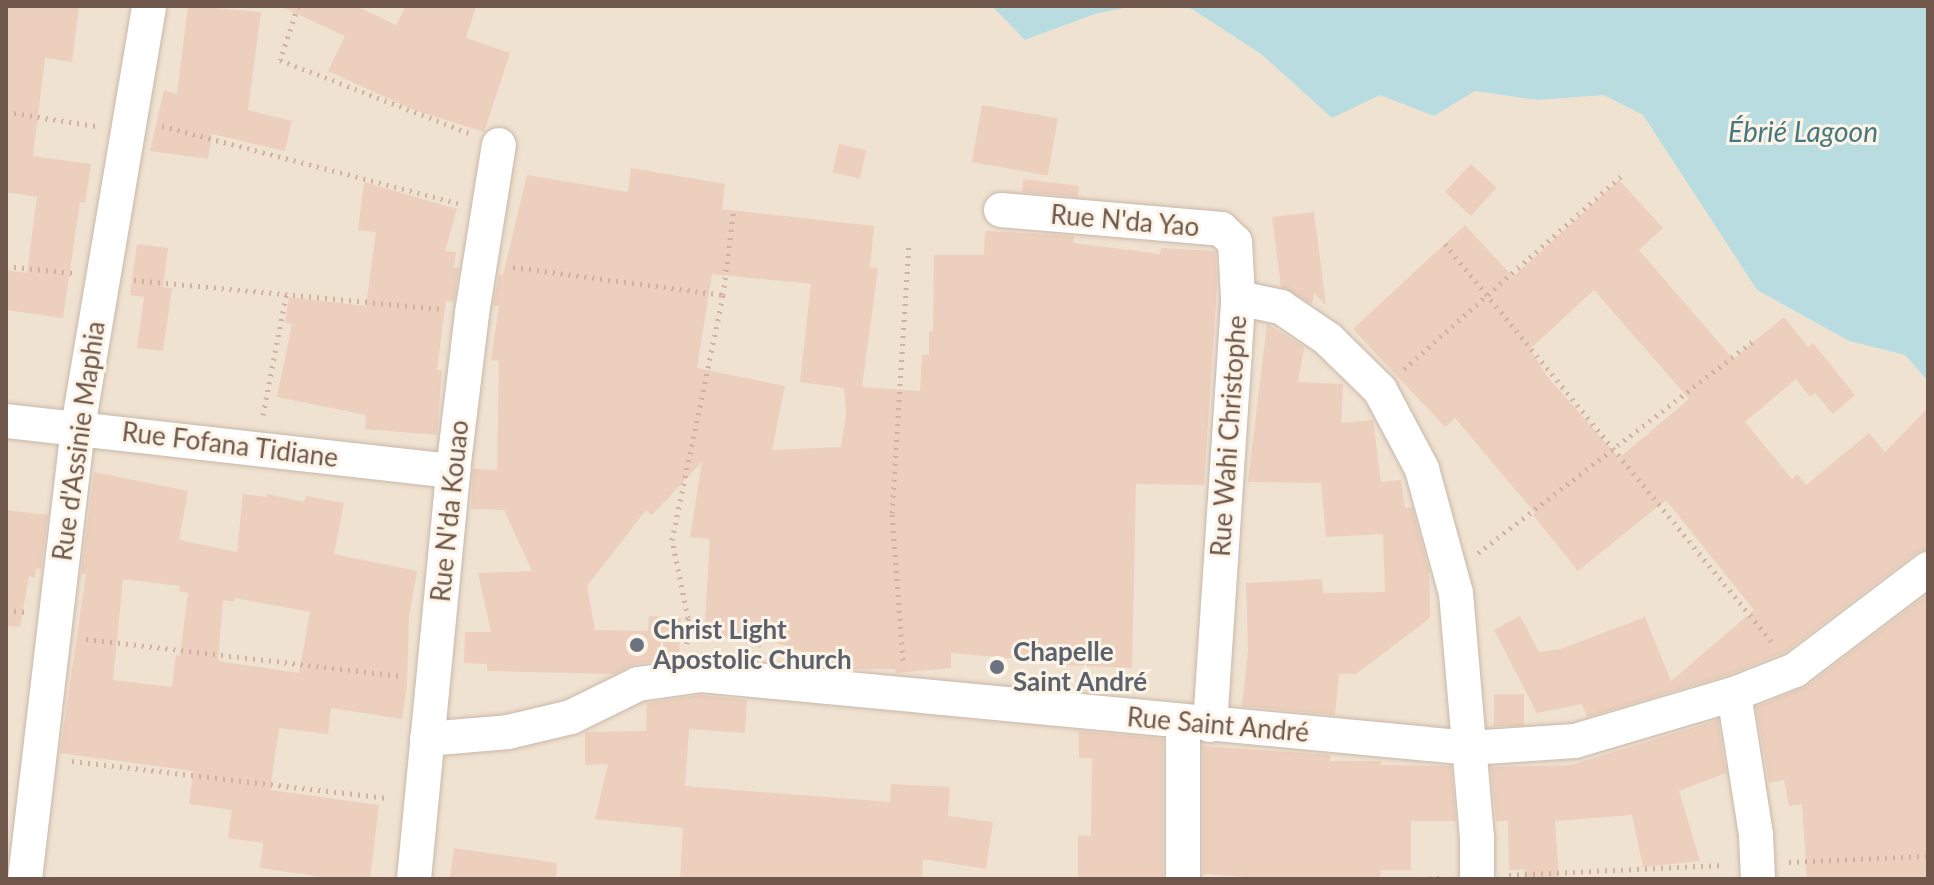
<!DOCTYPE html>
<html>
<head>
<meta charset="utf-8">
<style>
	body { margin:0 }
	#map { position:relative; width:1934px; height:885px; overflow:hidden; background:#faf0e2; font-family:Lato,sans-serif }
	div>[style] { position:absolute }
	.residential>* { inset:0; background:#f0e2d1 }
	.water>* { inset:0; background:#b9dce1 }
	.building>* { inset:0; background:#eccfbc; transform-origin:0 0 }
	.path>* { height:5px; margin-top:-2.5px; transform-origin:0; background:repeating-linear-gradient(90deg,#d1b2a0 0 2px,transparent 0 8px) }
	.roads { filter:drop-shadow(0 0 2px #c9b8aa) drop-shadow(0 0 2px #c9b8aa) }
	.street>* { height:34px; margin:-17px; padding:0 17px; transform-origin:17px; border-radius:17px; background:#fff }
	.dots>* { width:22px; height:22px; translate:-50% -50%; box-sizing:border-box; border:4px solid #fdf4e8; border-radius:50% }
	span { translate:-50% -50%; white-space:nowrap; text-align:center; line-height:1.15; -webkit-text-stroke:6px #fdf4e8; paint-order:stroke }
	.street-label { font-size:26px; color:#6f574b }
	.worship-label { font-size:26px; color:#5b616d; font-weight:700 }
	.left { translate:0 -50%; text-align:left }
	.water-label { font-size:28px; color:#477880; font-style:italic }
	.frame { position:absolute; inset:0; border:8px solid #6f574b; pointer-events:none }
</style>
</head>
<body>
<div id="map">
	<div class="residential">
		<div style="clip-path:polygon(6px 6px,992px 6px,1026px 40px,1095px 14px,1135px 6px,1187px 6px,1261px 54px,1332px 118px,1380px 94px,1434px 116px,1475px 91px,1537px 100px,1604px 94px,1643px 115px,1757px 290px,1849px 341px,1905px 355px,1928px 381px,1928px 879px,6px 879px)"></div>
	</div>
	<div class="water">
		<div style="clip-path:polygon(992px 6px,1135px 6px,1095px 14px,1025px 40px)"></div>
		<div style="clip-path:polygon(1187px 6px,1928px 6px,1928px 381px,1905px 355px,1849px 341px,1757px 290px,1643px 115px,1604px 95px,1537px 100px,1475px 91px,1434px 116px,1380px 95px,1332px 118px,1261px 54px)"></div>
	</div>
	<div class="building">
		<div style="clip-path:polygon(6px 6px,79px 6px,72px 62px,45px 58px,33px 156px,91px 164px,85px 203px,80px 202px,63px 318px,6px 310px,6px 270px,27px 273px,37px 197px,6px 192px)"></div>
		<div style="clip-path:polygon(188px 6px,261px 12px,248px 110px,292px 121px,285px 151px,212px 134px,208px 159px,150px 151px,164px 90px,177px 94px)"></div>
		<div style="clip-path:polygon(280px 6px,356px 6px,396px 25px,406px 6px,476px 6px,466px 38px,510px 53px,484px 132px,414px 110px,328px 71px,345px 36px)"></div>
		<div style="left:982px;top:105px;width:77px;height:58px;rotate:10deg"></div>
		<div style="left:839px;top:144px;width:28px;height:29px;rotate:13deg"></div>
		<div style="left:1471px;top:164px;width:35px;height:38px;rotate:43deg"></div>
		<div style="clip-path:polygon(evenodd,631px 168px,725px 184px,722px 209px,874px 226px,870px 267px,878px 268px,862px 387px,920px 391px,922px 355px,929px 355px,929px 331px,933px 331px,934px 255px,984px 255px,985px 231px,1074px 236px,1073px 243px,1160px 254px,1161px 248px,1215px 251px,1217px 286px,1204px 485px,1136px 484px,1132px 668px,1067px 665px,1067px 663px,951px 653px,951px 668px,896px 673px,895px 669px,849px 669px,764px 638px,761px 648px,733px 638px,704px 636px,710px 539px,690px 537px,702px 462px,652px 515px,646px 510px,587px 586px,595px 630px,648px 631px,649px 616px,681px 618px,679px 658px,635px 664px,614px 674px,487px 671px,487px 664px,464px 663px,465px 632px,491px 632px,478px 573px,532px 571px,504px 510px,471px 509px,473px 469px,497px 470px,499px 361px,491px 360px,499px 306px,493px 306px,499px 274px,503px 275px,527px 175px,628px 192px,631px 168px,712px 274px,811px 284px,800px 382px,844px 388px,846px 414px,841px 447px,772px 450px,785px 386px,697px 368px,712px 274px)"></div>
		<div style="clip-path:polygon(1023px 179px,1079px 186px,1078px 197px,1022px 192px)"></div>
		<div style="clip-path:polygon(evenodd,1619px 180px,1663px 228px,1639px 250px,1733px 359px,1784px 317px,1808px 347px,1813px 343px,1855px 395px,1833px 414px,1815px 393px,1810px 397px,1796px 379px,1745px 422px,1792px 479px,1797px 474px,1806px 485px,1869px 433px,1885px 452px,1928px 408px,1928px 549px,1916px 553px,1785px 652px,1728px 675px,1587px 717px,1582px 704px,1537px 713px,1494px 630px,1520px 616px,1539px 652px,1561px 649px,1645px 617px,1671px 681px,1754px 610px,1666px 500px,1578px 571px,1533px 515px,1535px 513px,1455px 418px,1445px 427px,1353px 329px,1465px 225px,1513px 277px,1619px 180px,1594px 290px,1689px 399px,1619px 458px,1547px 376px,1530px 349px,1594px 290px)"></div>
		<div style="clip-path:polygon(364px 182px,457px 209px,445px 251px,456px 252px,454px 267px,459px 268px,454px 302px,446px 301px,437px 370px,442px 370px,437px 435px,365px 429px,366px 415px,277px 397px,292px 324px,285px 323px,289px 297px,366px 306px,376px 232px,358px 230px)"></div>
		<div style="clip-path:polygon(1314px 212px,1326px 305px,1314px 293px,1312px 304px,1281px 287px,1272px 217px)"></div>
		<div style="clip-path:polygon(137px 244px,168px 248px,163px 287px,172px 288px,163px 351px,137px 348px,144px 297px,130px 295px)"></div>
		<div style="clip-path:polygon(1267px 324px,1304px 347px,1298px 382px,1343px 384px,1341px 423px,1373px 420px,1381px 482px,1401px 480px,1405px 508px,1412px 507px,1429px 570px,1430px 618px,1356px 674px,1339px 674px,1335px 715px,1242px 706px,1248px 650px,1246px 583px,1322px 579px,1323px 593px,1385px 592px,1383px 534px,1326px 537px,1321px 483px,1248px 482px)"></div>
		<div style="clip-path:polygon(evenodd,94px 472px,188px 491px,179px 540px,237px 552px,243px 494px,267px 497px,267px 494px,304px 502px,306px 496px,344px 503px,334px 554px,417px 571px,409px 617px,407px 685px,402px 719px,331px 708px,328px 734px,279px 728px,270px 790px,379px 805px,370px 879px,336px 879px,260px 868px,263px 843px,228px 838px,232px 810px,189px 804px,193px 771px,60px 753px,86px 574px,81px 574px,94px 472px,123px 579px,180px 586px,179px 591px,188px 593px,180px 656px,176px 655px,172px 687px,113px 680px,123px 579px,94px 472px,235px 598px,310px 612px,299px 673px,218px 661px,223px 600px,234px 602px,235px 598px)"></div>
		<div style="clip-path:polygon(6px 510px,48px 515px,41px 569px,36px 568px,35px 578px,29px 576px,20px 627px,6px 626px)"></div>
		<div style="clip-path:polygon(1928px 594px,1928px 879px,1807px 879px,1802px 804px,1789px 806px,1784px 780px,1769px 783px,1756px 707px,1807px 686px)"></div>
		<div style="left:1494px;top:694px;width:30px;height:32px"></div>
		<div style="clip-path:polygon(701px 695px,747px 700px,745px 733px,689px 729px,685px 786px,890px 802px,891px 784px,950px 787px,948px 816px,993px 822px,986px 869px,923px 859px,922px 879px,680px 879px,683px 828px,595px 819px,608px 764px,585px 765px,585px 732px,646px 731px,647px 703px)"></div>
		<div style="clip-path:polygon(1718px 720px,1726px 773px,1679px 791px,1700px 861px,1643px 867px,1632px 815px,1555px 821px,1559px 879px,1524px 879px,1524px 869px,1509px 870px,1508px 821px,1496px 821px,1491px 767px,1571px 765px)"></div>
		<div style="clip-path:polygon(1079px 731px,1163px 739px,1163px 879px,1078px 879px,1078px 835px,1091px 836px,1092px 758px,1079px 758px)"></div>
		<div style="clip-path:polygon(1203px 746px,1330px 755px,1330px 761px,1381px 761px,1381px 765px,1451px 766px,1456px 821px,1411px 821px,1411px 870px,1381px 870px,1380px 877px,1277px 879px,1203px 874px)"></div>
		<div style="clip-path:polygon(454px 848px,557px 863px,556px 879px,450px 879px)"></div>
	</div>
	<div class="path">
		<div style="left:298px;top:6px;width:57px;rotate:108.4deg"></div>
		<div style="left:280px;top:60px;width:203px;rotate:21.1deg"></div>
		<div style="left:6px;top:112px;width:91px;rotate:8.8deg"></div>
		<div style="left:162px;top:126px;width:306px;rotate:14.6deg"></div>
		<div style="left:1445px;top:244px;width:515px;rotate:50.59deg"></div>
		<div style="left:6px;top:266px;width:67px;rotate:6deg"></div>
		<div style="left:513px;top:267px;width:212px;rotate:7.6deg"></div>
		<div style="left:134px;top:280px;width:306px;rotate:5.4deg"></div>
		<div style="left:1404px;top:369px;width:290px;rotate:-41.6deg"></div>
		<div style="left:263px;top:415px;width:122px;rotate:-79.1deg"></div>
		<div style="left:1478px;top:553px;width:351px;rotate:-37.6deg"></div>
		<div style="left:6px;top:610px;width:19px;rotate:6deg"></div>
		<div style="left:86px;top:639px;width:318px;rotate:6.7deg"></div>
		<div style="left:687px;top:644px;width:26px;rotate:-88deg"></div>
		<div style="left:688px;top:618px;width:80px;rotate:-101.6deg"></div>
		<div style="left:672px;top:540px;width:250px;rotate:-78.2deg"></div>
		<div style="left:723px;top:295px;width:88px;rotate:-82.8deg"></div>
		<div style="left:903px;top:660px;width:147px;rotate:-94.3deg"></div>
		<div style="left:892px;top:513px;width:268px;rotate:-86.4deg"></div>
		<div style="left:72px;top:761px;width:318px;rotate:6.7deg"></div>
		<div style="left:1789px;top:862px;width:139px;rotate:-2.5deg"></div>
		<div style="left:1509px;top:875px;width:214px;rotate:-2.7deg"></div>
		<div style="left:1421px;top:879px;width:22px;rotate:-3deg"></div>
	</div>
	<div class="roads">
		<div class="street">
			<div style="left:1001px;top:210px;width:221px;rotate:4.9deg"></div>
			<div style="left:1221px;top:229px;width:19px;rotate:43deg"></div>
			<div style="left:1235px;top:242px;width:56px;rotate:86.9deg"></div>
			<div style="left:6px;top:421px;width:450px;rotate:6.4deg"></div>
			<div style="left:1734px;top:694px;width:143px;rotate:81.1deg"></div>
			<div style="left:1756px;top:835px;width:44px;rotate:87.4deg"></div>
			<div style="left:1210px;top:725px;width:428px;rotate:-86.2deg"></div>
			<div style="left:1238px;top:298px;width:44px;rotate:11.8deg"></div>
			<div style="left:1281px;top:307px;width:57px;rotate:34.2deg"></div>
			<div style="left:1328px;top:339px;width:73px;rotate:44.4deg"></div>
			<div style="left:1380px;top:390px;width:89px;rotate:62deg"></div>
			<div style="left:1422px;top:469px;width:129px;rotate:74.7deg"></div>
			<div style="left:1456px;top:593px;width:245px;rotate:85.1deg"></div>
			<div style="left:1477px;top:837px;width:42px;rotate:90deg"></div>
			<div style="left:427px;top:739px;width:81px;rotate:-4.9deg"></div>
			<div style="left:508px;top:732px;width:65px;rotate:-13.4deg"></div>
			<div style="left:571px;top:717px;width:75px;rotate:-26.2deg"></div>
			<div style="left:638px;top:684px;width:64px;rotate:-8.1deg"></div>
			<div style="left:701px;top:675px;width:772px;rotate:5.42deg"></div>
			<div style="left:1470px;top:748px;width:105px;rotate:-3.8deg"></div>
			<div style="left:1575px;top:741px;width:166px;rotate:-16.5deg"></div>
			<div style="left:1734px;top:694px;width:66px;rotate:-21.5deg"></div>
			<div style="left:1795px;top:670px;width:167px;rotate:-37.2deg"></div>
			<div style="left:25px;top:879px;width:455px;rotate:-83.3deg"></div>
			<div style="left:78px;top:427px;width:427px;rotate:-80.4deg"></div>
			<div style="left:414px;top:879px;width:410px;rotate:-84.5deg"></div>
			<div style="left:453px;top:471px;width:159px;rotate:-83.1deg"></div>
			<div style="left:472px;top:313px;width:170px;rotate:-80.9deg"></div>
			<div style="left:1183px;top:879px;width:157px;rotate:-90deg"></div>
		</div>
	</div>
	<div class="dots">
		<div style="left:637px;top:645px;background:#6b7280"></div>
		<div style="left:997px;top:667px;background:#6b7280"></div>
	</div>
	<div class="street-label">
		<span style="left:1125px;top:221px;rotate:5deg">Rue N'da Yao</span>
		<span style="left:1229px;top:436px;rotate:-86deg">Rue Wahi Christophe</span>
		<span style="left:79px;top:441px;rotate:-82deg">Rue d'Assinie Maphia</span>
		<span style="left:230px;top:445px;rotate:7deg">Rue Fofana Tidiane</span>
		<span style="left:450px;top:511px;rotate:-84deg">Rue N'da Kouao</span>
		<span style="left:1218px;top:725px;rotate:5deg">Rue Saint André</span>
	</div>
	<div class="worship-label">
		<span class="left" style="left:653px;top:645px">Christ Light<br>Apostolic Church</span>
		<span class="left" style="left:1013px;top:667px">Chapelle<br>Saint André</span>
	</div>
	<div class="water-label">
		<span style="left:1803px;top:131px">Ébrié Lagoon</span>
	</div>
	<div class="frame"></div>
</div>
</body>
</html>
